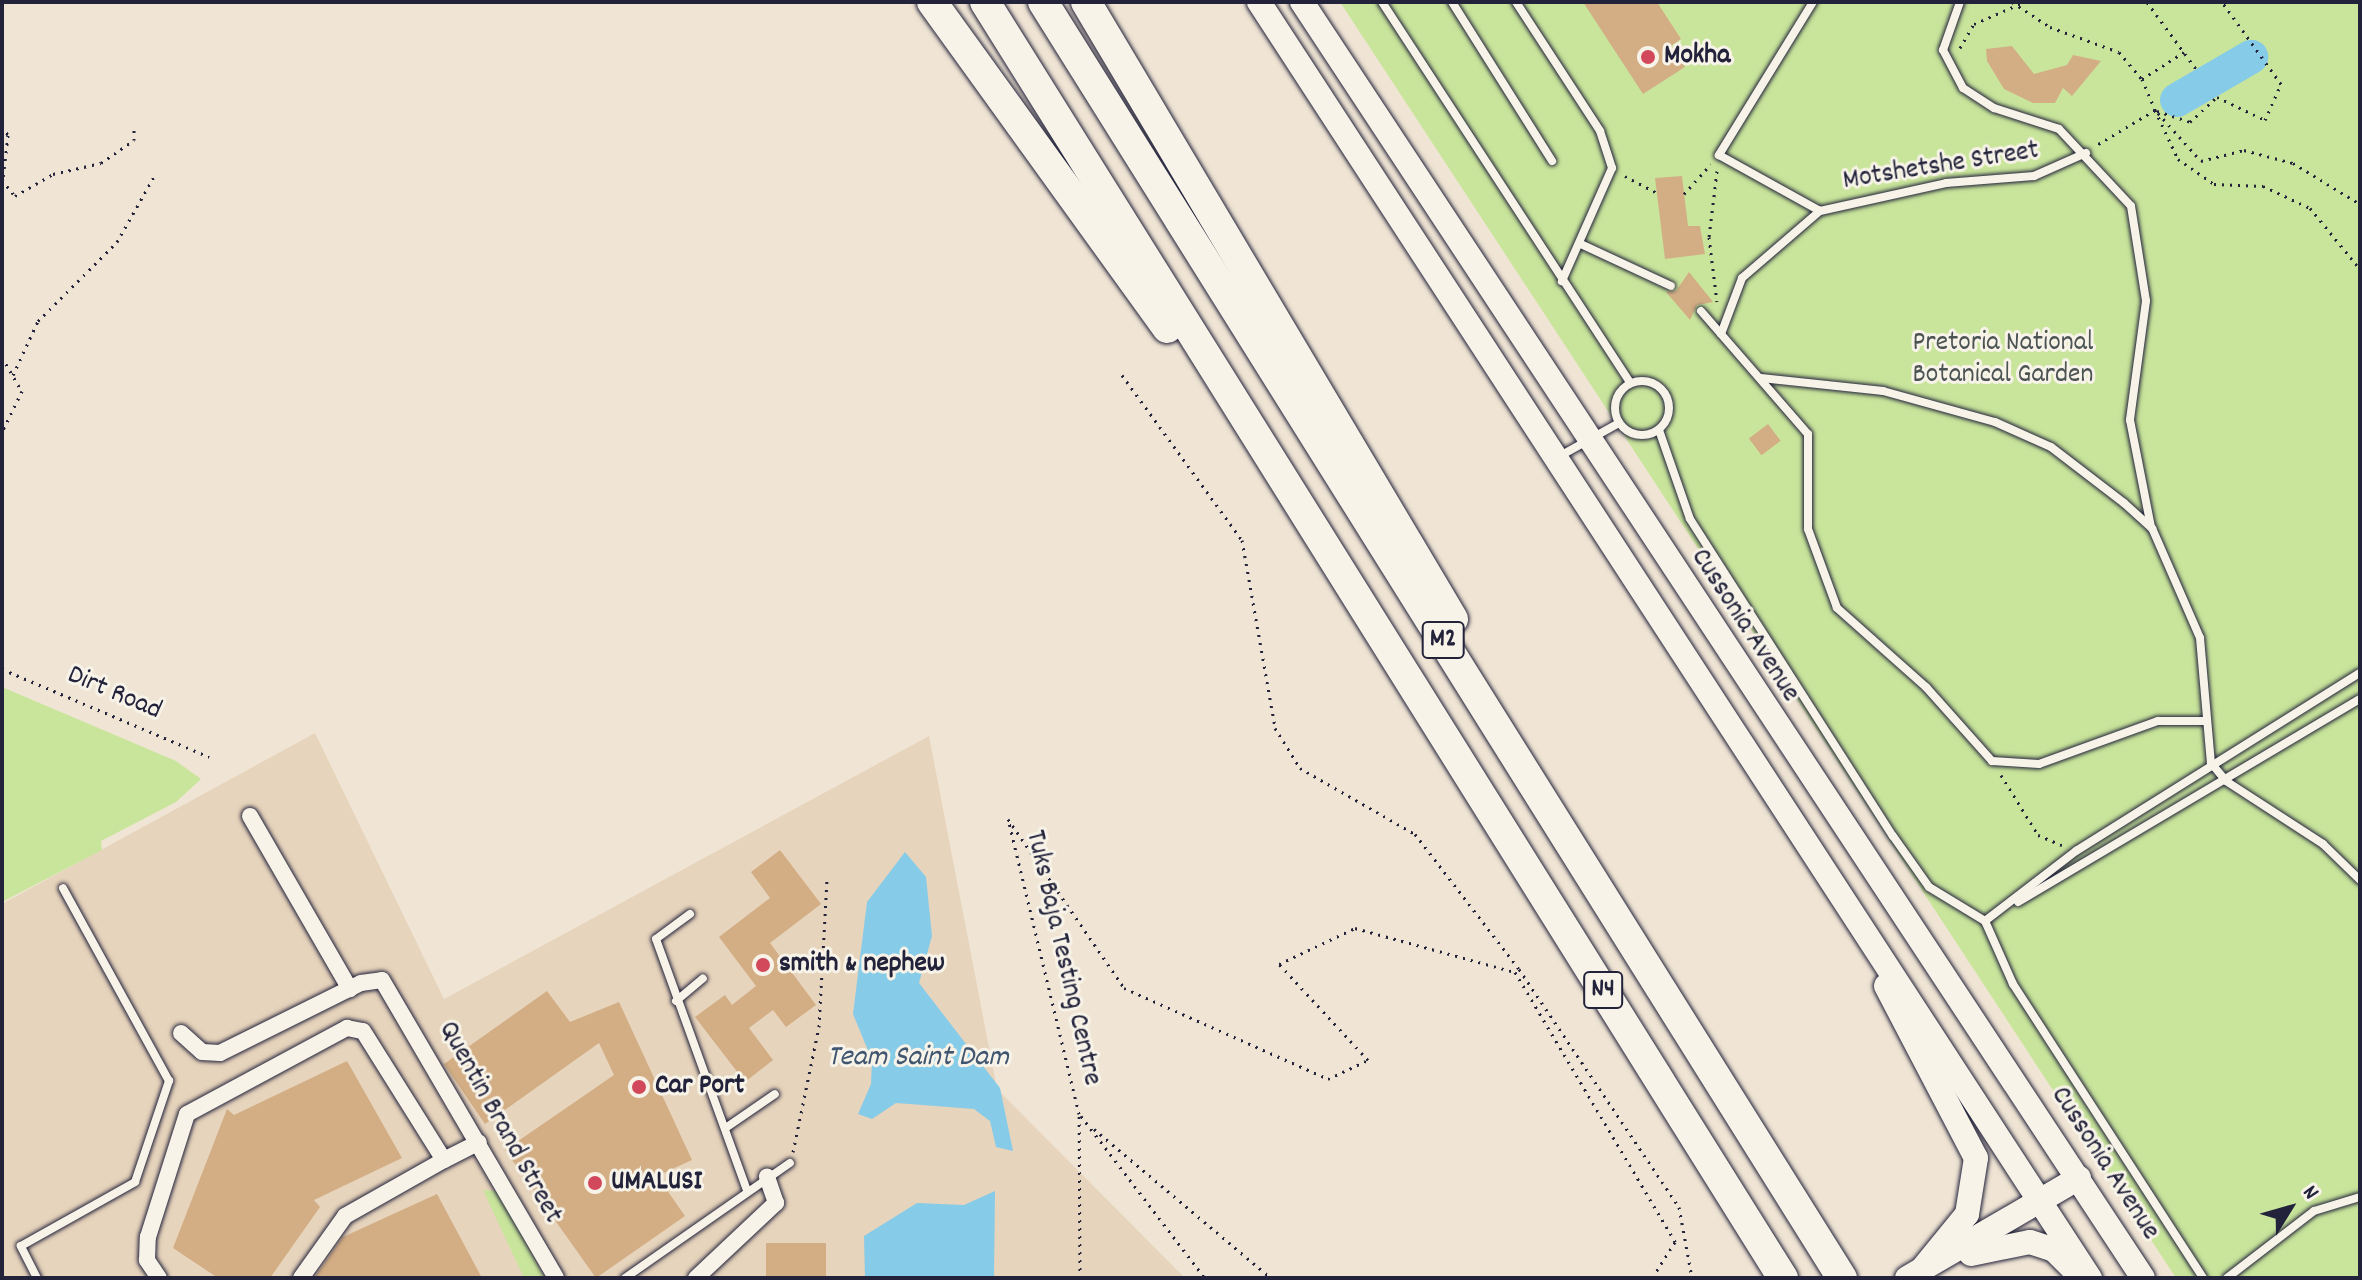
<!DOCTYPE html>
<html>
<head>
<meta charset="utf-8">
<style>
	body { margin:0 }
	#map { position:relative; width:2362px; height:1280px; overflow:hidden; background:#f0e5d4; font-family:Dekko,sans-serif }
	div>[style] { position:absolute }
	.built>* { inset:0; background:#e7d4bc }
	.green>* { inset:0; background:#c9e59b }
	.water>* { inset:0; background:#86cbe7 }
	.river>* { height:34px; margin:-17px; padding:0 17px; transform-origin:17px; border-radius:17px; background:#86cbe7 }
	.building>* { inset:0; background:#d3ae85; transform-origin:0 0 }
	.path>* { height:3px; margin-top:-1.5px; transform-origin:0; background:repeating-linear-gradient(90deg,#22223b 0 2px,transparent 0 8px) }
	.roads { filter:drop-shadow(0 0 2px #22223b) drop-shadow(0 0 2px #22223b) }
	.lane>* { height:8px; margin:-4px; padding:0 4px; transform-origin:4px; border-radius:4px; background:#f7f3e8 }
	.lane>.ring { margin:-4px; padding:0; box-sizing:content-box; background:none; border:8px solid #f7f3e8; border-radius:50% }
	.street>* { height:16px; margin:-8px; padding:0 8px; transform-origin:8px; border-radius:8px; background:#f7f3e8 }
	.secondary>* { height:24px; margin:-12px; padding:0 12px; transform-origin:12px; border-radius:12px; background:#f7f3e8 }
	.highway>* { height:30px; margin:-15px; padding:0 15px; transform-origin:15px; border-radius:15px; background:#f7f3e8 }
	.dots>* { width:22px; height:22px; translate:-50% -50%; box-sizing:border-box; border:4px solid #f7f3e8; border-radius:50% }
	span { translate:-50% -50%; white-space:nowrap; text-align:center; line-height:1.15; -webkit-text-stroke:6px #f7f3e8; paint-order:stroke }
	.shield-label span { padding:2px 6px; background:#f7f3e8; border:2px solid; border-radius:6px; -webkit-text-stroke-width:0 }
	.shield-label { font-size:26px; color:#22223b; font-weight:700 }
	.poi-label { font-size:28px; color:#22223b; font-weight:700 }
	.left { translate:0 -50%; text-align:left }
	.street-label { font-size:28px; color:#22223b }
	.park-label { font-size:28px; color:#4c5353 }
	.water-label { font-size:30px; color:#40556f; font-style:italic }
	.frame { position:absolute; inset:0; border:4px solid #22223b; pointer-events:none }
	.north { position:absolute; left:2250px; top:1168px; width:80px; height:80px; -webkit-text-stroke:6px #f7f3e8; paint-order:stroke; rotate:53deg; font-size:22px; font-weight:700; line-height:32px; text-align:center; color:#22223b }
	.north::after { content:''; display:block; margin:auto; width:28px; height:36px; background:#22223b; clip-path:polygon(50% 0,100% 100%,50% 72%,0 100%) }
</style>
</head>
<body>
<div id="map">
	<div class="built">
		<div style="clip-path:polygon(315px 733px,444px 999px,929px 736px,997px 1089px,1185px 1278px,2px 1278px,2px 904px)"></div>
	</div>
	<div class="green">
		<div style="clip-path:polygon(1340px 2px,2360px 2px,2360px 1278px,2176px 1278px)"></div>
		<div style="clip-path:polygon(2px 687px,176px 761px,201px 779px,176px 802px,101px 841px,102px 850px,2px 902px)"></div>
		<div style="clip-path:polygon(483px 1190px,498px 1191px,545px 1278px,524px 1278px)"></div>
	</div>
	<div class="water">
		<div style="clip-path:polygon(905px 852px,926px 877px,932px 936px,919px 983px,1000px 1088px,1013px 1151px,996px 1147px,990px 1121px,974px 1109px,896px 1103px,872px 1119px,858px 1114px,871px 1084px,872px 1060px,853px 1014px,867px 902px)"></div>
		<div style="clip-path:polygon(995px 1191px,994px 1278px,865px 1278px,864px 1236px,917px 1203px,964px 1205px)"></div>
	</div>
	<div class="river">
		<div style="left:2177px;top:100px;width:86px;rotate:-30.2deg"></div>
	</div>
	<div class="building">
		<div style="clip-path:polygon(1583px 2px,1657px 2px,1681px 39px,1671px 46px,1685px 67px,1643px 94px)"></div>
		<div style="clip-path:polygon(2012px 46px,2034px 74px,2067px 65px,2073px 55px,2101px 61px,2072px 96px,2063px 88px,2055px 103px,2033px 103px,2004px 89px,1987px 61px,1986px 49px)"></div>
		<div style="clip-path:polygon(1682px 176px,1688px 226px,1700px 226px,1705px 254px,1665px 259px,1655px 178px)"></div>
		<div style="clip-path:polygon(1689px 272px,1713px 302px,1697px 305px,1690px 320px,1666px 292px,1676px 291px)"></div>
		<div style="left:1768px;top:424px;width:21px;height:24px;rotate:53deg"></div>
		<div style="clip-path:polygon(780px 850px,821px 904px,770px 943px,816px 1005px,786px 1027px,773px 1010px,749px 1028px,773px 1060px,745px 1082px,695px 1017px,725px 995px,732px 1005px,756px 986px,719px 937px,770px 898px,751px 872px)"></div>
		<div style="clip-path:polygon(547px 991px,570px 1022px,619px 1002px,692px 1160px,657px 1176px,685px 1216px,596px 1278px,505px 1150px,614px 1075px,599px 1043px,485px 1124px,444px 1064px)"></div>
		<div style="clip-path:polygon(347px 1061px,402px 1158px,314px 1200px,320px 1207px,270px 1278px,218px 1278px,173px 1248px,227px 1109px,234px 1115px)"></div>
		<div style="clip-path:polygon(437px 1194px,482px 1278px,314px 1278px,343px 1237px)"></div>
		<div style="left:766px;top:1243px;width:60px;height:35px"></div>
	</div>
	<div class="path">
		<div style="left:2012px;top:2px;width:45px;rotate:33.3deg"></div>
		<div style="left:2050px;top:27px;width:73px;rotate:19.9deg"></div>
		<div style="left:2119px;top:52px;width:35px;rotate:50deg"></div>
		<div style="left:2142px;top:79px;width:34px;rotate:67deg"></div>
		<div style="left:2155px;top:110px;width:70px;rotate:149deg"></div>
		<div style="left:2147px;top:2px;width:83px;rotate:53.8deg"></div>
		<div style="left:1960px;top:48px;width:28px;rotate:-60deg"></div>
		<div style="left:1974px;top:24px;width:55px;rotate:-23.7deg"></div>
		<div style="left:2142px;top:79px;width:50px;rotate:-32.7deg"></div>
		<div style="left:2155px;top:110px;width:54px;rotate:64.9deg"></div>
		<div style="left:2178px;top:159px;width:44px;rotate:34.8deg"></div>
		<div style="left:2214px;top:184px;width:49px;rotate:2.3deg"></div>
		<div style="left:2263px;top:186px;width:52px;rotate:25.1deg"></div>
		<div style="left:2310px;top:208px;width:79px;rotate:50.7deg"></div>
		<div style="left:2157px;top:111px;width:35px;rotate:18deg"></div>
		<div style="left:2190px;top:122px;width:37px;rotate:-43deg"></div>
		<div style="left:2217px;top:97px;width:53px;rotate:25.6deg"></div>
		<div style="left:2265px;top:120px;width:39px;rotate:-66deg"></div>
		<div style="left:2281px;top:84px;width:101px;rotate:-125.7deg"></div>
		<div style="left:2158px;top:113px;width:64px;rotate:48.1deg"></div>
		<div style="left:2201px;top:161px;width:44px;rotate:-14.3deg"></div>
		<div style="left:2244px;top:150px;width:51px;rotate:14.9deg"></div>
		<div style="left:2293px;top:163px;width:79px;rotate:31.5deg"></div>
		<div style="left:2px;top:126px;width:11px;rotate:56deg"></div>
		<div style="left:8px;top:135px;width:44px;rotate:96.5deg"></div>
		<div style="left:1717px;top:171px;width:66px;rotate:96.9deg"></div>
		<div style="left:1709px;top:237px;width:65px;rotate:83deg"></div>
		<div style="left:1625px;top:176px;width:36px;rotate:28deg"></div>
		<div style="left:2px;top:180px;width:21px;rotate:51deg"></div>
		<div style="left:15px;top:196px;width:44px;rotate:-30.1deg"></div>
		<div style="left:53px;top:174px;width:49px;rotate:-12.9deg"></div>
		<div style="left:101px;top:163px;width:40px;rotate:-34.9deg"></div>
		<div style="left:134px;top:140px;width:15px;rotate:-90deg"></div>
		<div style="left:1684px;top:194px;width:40px;rotate:-48deg"></div>
		<div style="left:2px;top:357px;width:39px;rotate:60deg"></div>
		<div style="left:22px;top:391px;width:46px;rotate:116deg"></div>
		<div style="left:13px;top:375px;width:60px;rotate:-65.2deg"></div>
		<div style="left:38px;top:321px;width:112px;rotate:-45deg"></div>
		<div style="left:117px;top:242px;width:79px;rotate:-60.5deg"></div>
		<div style="left:1122px;top:375px;width:204px;rotate:54deg"></div>
		<div style="left:1242px;top:540px;width:191px;rotate:80deg"></div>
		<div style="left:1275px;top:728px;width:47px;rotate:58deg"></div>
		<div style="left:1300px;top:768px;width:133px;rotate:29.9deg"></div>
		<div style="left:1415px;top:834px;width:170px;rotate:52.4deg"></div>
		<div style="left:1519px;top:969px;width:287px;rotate:56.1deg"></div>
		<div style="left:1679px;top:1207px;width:72px;rotate:79.6deg"></div>
		<div style="left:2px;top:669px;width:225px;rotate:23deg"></div>
		<div style="left:2001px;top:775px;width:70px;rotate:58.3deg"></div>
		<div style="left:2038px;top:835px;width:26px;rotate:23deg"></div>
		<div style="left:1081px;top:1116px;width:204px;rotate:52.6deg"></div>
		<div style="left:1094px;top:1129px;width:231px;rotate:40.1deg"></div>
		<div style="left:793px;top:1152px;width:128px;rotate:-78.3deg"></div>
		<div style="left:819px;top:1027px;width:149px;rotate:-86.9deg"></div>
		<div style="left:1080px;top:1278px;width:164px;rotate:-90.3deg"></div>
		<div style="left:1079px;top:1114px;width:303px;rotate:-103.5deg"></div>
		<div style="left:1008px;top:819px;width:205px;rotate:55.5deg"></div>
		<div style="left:1124px;top:988px;width:223px;rotate:24deg"></div>
		<div style="left:1328px;top:1079px;width:44px;rotate:-25.4deg"></div>
		<div style="left:1368px;top:1060px;width:131px;rotate:-132.8deg"></div>
		<div style="left:1279px;top:964px;width:84px;rotate:-25.3deg"></div>
		<div style="left:1355px;top:928px;width:166px;rotate:15.4deg"></div>
		<div style="left:1515px;top:972px;width:314px;rotate:59.3deg"></div>
		<div style="left:1675px;top:1242px;width:43px;rotate:122.6deg"></div>
	</div>
	<div class="roads">
		<div class="lane">
			<div style="left:1382px;top:2px;width:455px;rotate:56.9deg"></div>
			<div style="left:1452px;top:2px;width:188px;rotate:57.8deg"></div>
			<div style="left:1516px;top:2px;width:154px;rotate:56.9deg"></div>
			<div style="left:1600px;top:131px;width:39px;rotate:72deg"></div>
			<div style="left:1612px;top:168px;width:124px;rotate:113.9deg"></div>
			<div style="left:1813px;top:2px;width:180px;rotate:121.6deg"></div>
			<div style="left:1719px;top:155px;width:115px;rotate:29deg"></div>
			<div style="left:1960px;top:2px;width:51px;rotate:109.5deg"></div>
			<div style="left:1943px;top:50px;width:43px;rotate:62.2deg"></div>
			<div style="left:1963px;top:88px;width:37px;rotate:33deg"></div>
			<div style="left:1994px;top:108px;width:68px;rotate:17.9deg"></div>
			<div style="left:2059px;top:129px;width:105px;rotate:46.9deg"></div>
			<div style="left:2131px;top:206px;width:96px;rotate:81deg"></div>
			<div style="left:2146px;top:301px;width:120px;rotate:97.7deg"></div>
			<div style="left:2130px;top:420px;width:109px;rotate:78.9deg"></div>
			<div style="left:1583px;top:245px;width:97px;rotate:25deg"></div>
			<div style="left:1701px;top:311px;width:163px;rotate:49deg"></div>
			<div style="left:1808px;top:434px;width:95px;rotate:90deg"></div>
			<div style="left:1808px;top:529px;width:84px;rotate:69.8deg"></div>
			<div style="left:1837px;top:608px;width:119px;rotate:41.6deg"></div>
			<div style="left:1926px;top:687px;width:99px;rotate:48.3deg"></div>
			<div style="left:1992px;top:761px;width:47px;rotate:3.7deg"></div>
			<div style="left:2039px;top:764px;width:127px;rotate:-19.9deg"></div>
			<div style="left:2158px;top:721px;width:46px"></div>
			<div style="left:1721px;top:334px;width:60px;rotate:-69.4deg"></div>
			<div style="left:1742px;top:278px;width:103px;rotate:-40.7deg"></div>
			<div style="left:1820px;top:211px;width:129px;rotate:-12.5deg"></div>
			<div style="left:1946px;top:183px;width:88px;rotate:-4.5deg"></div>
			<div style="left:2034px;top:176px;width:57px;rotate:-23.9deg"></div>
			<div style="left:1761px;top:378px;width:123px;rotate:6.1deg"></div>
			<div style="left:1883px;top:391px;width:116px;rotate:15.5deg"></div>
			<div style="left:1995px;top:422px;width:61px;rotate:24.1deg"></div>
			<div style="left:2051px;top:447px;width:92px;rotate:37.5deg"></div>
			<div style="left:2124px;top:503px;width:38px;rotate:42deg"></div>
			<div style="left:2152px;top:528px;width:120px;rotate:66.4deg"></div>
			<div style="left:2200px;top:638px;width:125px;rotate:85deg"></div>
			<div style="left:2211px;top:763px;width:23px;rotate:50deg"></div>
			<div style="left:2226px;top:781px;width:116px;rotate:33deg"></div>
			<div style="left:2323px;top:844px;width:52px;rotate:44.2deg"></div>
			<div class="ring" style="left:1615px;top:381px;width:46px;height:46px"></div>
			<div style="left:1659px;top:430px;width:94px;rotate:70.8deg"></div>
			<div style="left:1690px;top:519px;width:376px;rotate:57.4deg"></div>
			<div style="left:1893px;top:836px;width:62px;rotate:54.8deg"></div>
			<div style="left:1929px;top:887px;width:66px;rotate:31.3deg"></div>
			<div style="left:1985px;top:921px;width:115px;rotate:-37.6deg"></div>
			<div style="left:2076px;top:851px;width:335px;rotate:-32.1deg"></div>
			<div style="left:1560px;top:456px;width:68px;rotate:-29.2deg"></div>
			<div style="left:2018px;top:902px;width:398px;rotate:-30.7deg"></div>
			<div style="left:690px;top:914px;width:42px;rotate:143.7deg"></div>
			<div style="left:656px;top:939px;width:268px;rotate:70.1deg"></div>
			<div style="left:1985px;top:921px;width:69px;rotate:66deg"></div>
			<div style="left:2013px;top:984px;width:350px;rotate:57.1deg"></div>
			<div style="left:676px;top:1001px;width:35px;rotate:-40deg"></div>
			<div style="left:727px;top:1127px;width:58px;rotate:-34.5deg"></div>
			<div style="left:37px;top:1278px;width:36px;rotate:-117deg"></div>
			<div style="left:21px;top:1246px;width:131px;rotate:-29.3deg"></div>
			<div style="left:135px;top:1182px;width:107px;rotate:-71.4deg"></div>
			<div style="left:169px;top:1081px;width:220px;rotate:-118.8deg"></div>
			<div style="left:625px;top:1278px;width:201px;rotate:-34.9deg"></div>
			<div style="left:2227px;top:1278px;width:110px;rotate:-37.6deg"></div>
			<div style="left:2314px;top:1211px;width:48px;rotate:-16.9deg"></div>
		</div>
		<div class="street">
			<div style="left:250px;top:816px;width:200px;rotate:60deg"></div>
			<div style="left:181px;top:1033px;width:28px;rotate:42deg"></div>
			<div style="left:202px;top:1052px;width:18px;rotate:3deg"></div>
			<div style="left:220px;top:1053px;width:157px;rotate:-26.4deg"></div>
			<div style="left:361px;top:983px;width:21px;rotate:-8deg"></div>
			<div style="left:382px;top:980px;width:345px;rotate:59.7deg"></div>
			<div style="left:159px;top:1278px;width:22px;rotate:-124deg"></div>
			<div style="left:147px;top:1260px;width:23px;rotate:-88deg"></div>
			<div style="left:148px;top:1237px;width:129px;rotate:-72.4deg"></div>
			<div style="left:187px;top:1114px;width:182px;rotate:-28.3deg"></div>
			<div style="left:347px;top:1028px;width:16px;rotate:11deg"></div>
			<div style="left:363px;top:1031px;width:152px;rotate:57.9deg"></div>
			<div style="left:444px;top:1160px;width:39px;rotate:-27deg"></div>
			<div style="left:301px;top:1278px;width:76px;rotate:-54.6deg"></div>
			<div style="left:345px;top:1216px;width:114px;rotate:-29.5deg"></div>
			<div style="left:696px;top:1278px;width:110px;rotate:-43.2deg"></div>
			<div style="left:776px;top:1203px;width:28px;rotate:-109deg"></div>
		</div>
		<div class="secondary">
			<div style="left:1259px;top:2px;width:1523px;rotate:56.93deg"></div>
			<div style="left:1302px;top:2px;width:1528px;rotate:56.61deg"></div>
			<div style="left:1886px;top:986px;width:194px;rotate:62.4deg"></div>
			<div style="left:1976px;top:1158px;width:57px;rotate:99.1deg"></div>
			<div style="left:1967px;top:1214px;width:70px;rotate:129.2deg"></div>
			<div style="left:1971px;top:1254px;width:60px;rotate:-11.5deg"></div>
			<div style="left:2030px;top:1242px;width:25px;rotate:18deg"></div>
			<div style="left:2054px;top:1250px;width:28px;rotate:45deg"></div>
			<div style="left:1907px;top:1278px;width:199px;rotate:-30.2deg"></div>
		</div>
		<div class="highway">
			<div style="left:932px;top:2px;width:402px;rotate:54.2deg"></div>
			<div style="left:985px;top:2px;width:1505px;rotate:57.98deg"></div>
			<div style="left:1043px;top:2px;width:1506px;rotate:57.95deg"></div>
			<div style="left:1086px;top:2px;width:718px;rotate:59.26deg"></div>
		</div>
	</div>
	<div class="dots">
		<div style="left:1648px;top:57px;background:#d1495b"></div>
		<div style="left:763px;top:965px;background:#d1495b"></div>
		<div style="left:639px;top:1087px;background:#d1495b"></div>
		<div style="left:595px;top:1183px;background:#d1495b"></div>
	</div>
	<div class="shield-label">
		<span style="left:1443px;top:640px">M2</span>
		<span style="left:1603px;top:990px">N4</span>
	</div>
	<div class="poi-label">
		<span class="left" style="left:1664px;top:57px">Mokha</span>
		<span class="left" style="left:779px;top:965px">smith &amp; nephew</span>
		<span class="left" style="left:655px;top:1087px">Car Port</span>
		<span class="left" style="left:611px;top:1183px">UMALUSI</span>
	</div>
	<div class="street-label">
		<span style="left:1941px;top:167px;rotate:-9deg">Motshetshe Street</span>
		<span style="left:1744px;top:626px;rotate:57deg">Cussonia Avenue</span>
		<span style="left:114px;top:694px;rotate:23deg">Dirt Road</span>
		<span style="left:1062px;top:958px;rotate:77deg">Tuks Baja Testing Centre</span>
		<span style="left:499px;top:1123px;rotate:61deg">Quentin Brand Street</span>
		<span style="left:2104px;top:1164px;rotate:57deg">Cussonia Avenue</span>
	</div>
	<div class="park-label">
		<span style="left:2003px;top:360px">Pretoria National<br>Botanical Garden</span>
	</div>
	<div class="water-label">
		<span style="left:918px;top:1059px">Team Saint Dam</span>
	</div>
	<div class="frame"></div>
	<div class="north">N</div>
</div>
</body>
</html>
